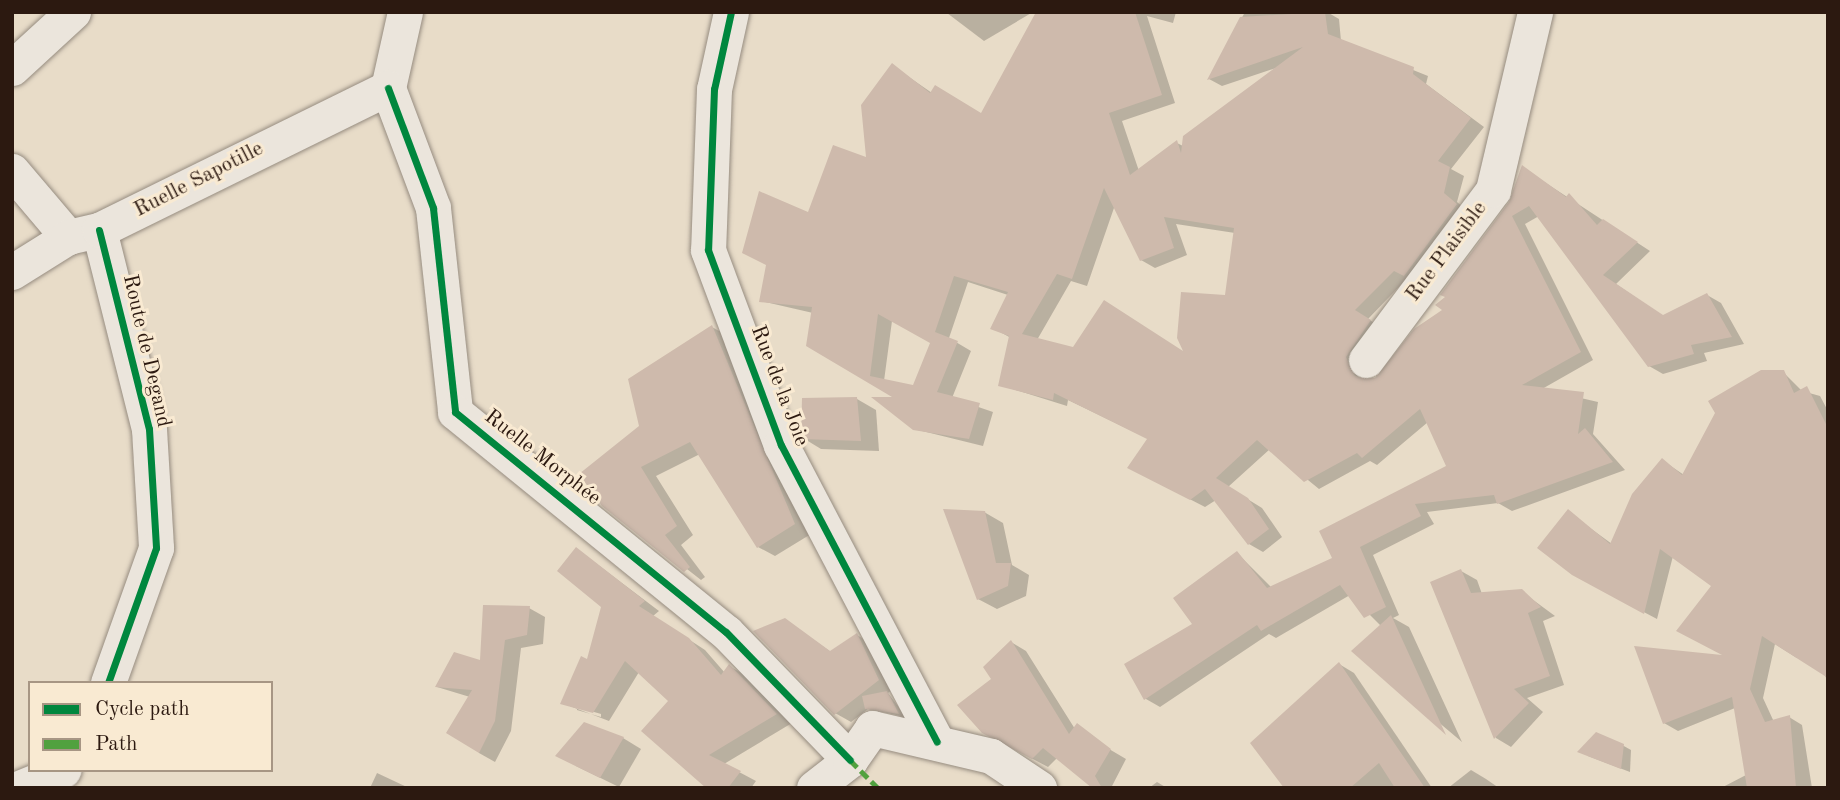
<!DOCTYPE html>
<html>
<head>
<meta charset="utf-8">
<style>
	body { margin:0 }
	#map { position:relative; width:1840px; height:800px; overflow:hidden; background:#e8dcc8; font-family:"Old Standard TT",serif }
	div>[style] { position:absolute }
	.shadow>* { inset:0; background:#0003 }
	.building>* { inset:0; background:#cebaac }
	.roads { filter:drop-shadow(0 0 2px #968c80) drop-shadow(0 0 2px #968c80) }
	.street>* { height:35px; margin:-17.5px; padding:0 17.5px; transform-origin:17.5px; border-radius:17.5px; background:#ebe5dc }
	.quiet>* { height:5px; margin-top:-2.5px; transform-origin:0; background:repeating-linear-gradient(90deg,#51a13f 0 10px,transparent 0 15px) }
	.cycleway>* { height:7px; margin:-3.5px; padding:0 3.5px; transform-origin:3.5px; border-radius:3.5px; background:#00873e }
	span { translate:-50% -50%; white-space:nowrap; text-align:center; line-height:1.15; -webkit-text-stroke:6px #f9ead2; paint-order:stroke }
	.street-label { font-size:21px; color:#2c1910 }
	.frame { position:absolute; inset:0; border:14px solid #2c1910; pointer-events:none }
	.legend { position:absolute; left:28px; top:681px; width:245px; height:91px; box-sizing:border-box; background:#f9ead2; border:2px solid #a79684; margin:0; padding:9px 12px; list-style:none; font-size:21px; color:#2c1910 }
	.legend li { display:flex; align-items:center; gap:14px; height:35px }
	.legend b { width:35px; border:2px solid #a79684 }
</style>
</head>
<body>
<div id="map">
	<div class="shadow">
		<div style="clip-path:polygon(1033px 12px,984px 41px,947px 13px,949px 12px)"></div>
		<div style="clip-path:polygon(evenodd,1117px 12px,1176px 12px,1173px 23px,1147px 16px,1175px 103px,1122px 121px,1139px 171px,1177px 143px,1183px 146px,1276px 68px,1222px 86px,1209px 79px,1245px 12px,1327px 12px,1339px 19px,1341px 41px,1428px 76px,1426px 84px,1484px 127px,1451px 169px,1464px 176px,1457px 202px,1470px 213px,1368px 319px,1384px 329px,1359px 366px,1365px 379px,1375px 380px,1445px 311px,1511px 203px,1523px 168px,1650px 251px,1616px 284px,1664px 317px,1707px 295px,1721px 303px,1744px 344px,1704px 353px,1707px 361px,1663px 374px,1649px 366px,1539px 216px,1525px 224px,1593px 360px,1542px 389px,1598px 402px,1593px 434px,1625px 470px,1512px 511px,1498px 503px,1427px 512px,1434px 524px,1373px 555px,1399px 615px,1393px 618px,1409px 627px,1462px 742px,1354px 651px,1381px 626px,1350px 595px,1276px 638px,1269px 634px,1160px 707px,1146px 699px,1126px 665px,1194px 625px,1237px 553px,1272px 588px,1334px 559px,1449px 467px,1428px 422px,1377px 465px,1370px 461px,1319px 489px,1270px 449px,1228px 487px,1262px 508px,1282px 537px,1263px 552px,1249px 544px,1216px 500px,1205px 507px,1143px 475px,1149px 439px,1068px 400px,1067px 406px,1000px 385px,1011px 338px,993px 328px,1008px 295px,968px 282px,949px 338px,971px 351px,952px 398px,993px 412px,983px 446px,914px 429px,898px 398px,808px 345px,813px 313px,761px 301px,809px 214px,868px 159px,893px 66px,932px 93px,982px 115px,1117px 12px,1115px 205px,1141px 260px,1155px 268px,1187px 255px,1176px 224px,1235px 233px,1227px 297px,1187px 355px,1074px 349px,1037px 340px,1071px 281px,1087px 286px,1115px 205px,1117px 12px,892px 321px,932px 342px,914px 387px,884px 381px,892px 321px)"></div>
		<div style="clip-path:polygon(712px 327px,728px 336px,811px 534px,775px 556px,758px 547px,700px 454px,656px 476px,693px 535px,681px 545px,705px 577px,701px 580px,604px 504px,641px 426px)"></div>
		<div style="clip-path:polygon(1783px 372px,1802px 391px,1820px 396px,1828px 411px,1828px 682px,1793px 607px,1797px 658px,1775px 644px,1763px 698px,1774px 722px,1789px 717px,1802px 725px,1812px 788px,1721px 788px,1746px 775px,1735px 708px,1678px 731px,1664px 723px,1729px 658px,1714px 585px,1673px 556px,1657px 619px,1587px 582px,1568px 512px,1612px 544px,1662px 460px,1684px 475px)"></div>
		<div style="clip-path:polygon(857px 399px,876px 410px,879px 451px,821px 449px,803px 438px)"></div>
		<div style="clip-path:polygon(984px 512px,1003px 523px,1012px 565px,1029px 575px,1026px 596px,997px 609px,978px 599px)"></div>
		<div style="clip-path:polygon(evenodd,577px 549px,659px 611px,653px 616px,705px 650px,725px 673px,729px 666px,745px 675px,792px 723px,724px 764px,756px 781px,751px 788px,711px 788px,670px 701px,639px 672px,609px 721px,562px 703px,588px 662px,603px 607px,577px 549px,577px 707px,601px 714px,601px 717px,577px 710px,577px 707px)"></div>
		<div style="clip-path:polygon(1461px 571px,1477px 580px,1482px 594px,1521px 591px,1555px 616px,1543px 621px,1564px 685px,1527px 698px,1543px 712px,1511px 747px,1496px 738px,1432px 583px)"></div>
		<div style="clip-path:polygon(529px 608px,545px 617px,543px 644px,521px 648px,511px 731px,495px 762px,479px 753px,470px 697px,437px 687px,481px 662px)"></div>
		<div style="clip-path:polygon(785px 620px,831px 652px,857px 635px,872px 644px,893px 689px,888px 693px,906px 717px,868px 709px,851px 722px,835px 713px)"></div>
		<div style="clip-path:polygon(1011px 642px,1026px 651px,1075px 729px,1126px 759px,1111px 788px,1100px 788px,1058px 757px,1048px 767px,999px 741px,994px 679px)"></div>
		<div style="clip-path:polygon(1339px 664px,1354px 673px,1432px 788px,1286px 788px)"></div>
		<div style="clip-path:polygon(623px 738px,641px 749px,619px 787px,576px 766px)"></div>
		<div style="clip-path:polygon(1622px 745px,1631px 750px,1630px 772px,1588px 756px)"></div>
		<div style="clip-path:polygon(1471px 770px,1486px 779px,1499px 788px,1448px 788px)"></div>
		<div style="clip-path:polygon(377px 773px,409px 788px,370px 788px)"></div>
		<div style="clip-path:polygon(1157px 782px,1167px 788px,1149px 788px)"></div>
	</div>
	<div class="building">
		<div style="clip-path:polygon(evenodd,1036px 12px,1135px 12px,1162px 95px,1109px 113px,1130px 175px,1177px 140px,1181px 153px,1183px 136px,1303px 47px,1207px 80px,1240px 17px,1325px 12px,1328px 34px,1414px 67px,1413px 74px,1471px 118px,1438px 161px,1450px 167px,1444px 193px,1457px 204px,1404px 276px,1394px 271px,1355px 310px,1371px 320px,1346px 357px,1355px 376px,1375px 378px,1414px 329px,1442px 310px,1435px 305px,1445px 297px,1440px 295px,1509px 202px,1522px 165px,1566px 197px,1569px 193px,1597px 225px,1603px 219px,1638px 242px,1603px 275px,1663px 315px,1707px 293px,1732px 337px,1691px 345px,1694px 354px,1648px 367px,1529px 206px,1512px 216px,1581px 352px,1522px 385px,1584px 392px,1578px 434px,1585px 428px,1613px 462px,1497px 504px,1494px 495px,1415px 504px,1421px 516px,1360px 547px,1386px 607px,1364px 618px,1340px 585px,1261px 631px,1257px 625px,1144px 700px,1124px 664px,1192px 624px,1173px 598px,1237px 551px,1267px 588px,1332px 558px,1319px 531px,1446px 466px,1420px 409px,1362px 458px,1357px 453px,1304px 482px,1257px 440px,1216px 478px,1248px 498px,1269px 529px,1248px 545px,1205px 489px,1190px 500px,1127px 468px,1147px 439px,1054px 393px,1053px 400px,998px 386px,1009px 336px,990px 329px,1008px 292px,954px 276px,935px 332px,958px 341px,937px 392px,980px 403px,969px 439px,913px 430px,871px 397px,892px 397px,806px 346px,812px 307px,759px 302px,766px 265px,742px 253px,759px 191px,808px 212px,833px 145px,866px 157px,861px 105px,892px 63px,930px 93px,935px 85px,981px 113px,1036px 12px,1104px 188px,1140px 261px,1174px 248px,1164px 217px,1234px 228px,1225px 295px,1181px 292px,1177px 338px,1183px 351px,1104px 300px,1073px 347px,1022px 334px,1057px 274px,1072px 279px,1104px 188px,1036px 12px,878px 314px,930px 343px,913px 385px,870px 376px,878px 314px)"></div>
		<div style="clip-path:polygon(712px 325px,795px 524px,757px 548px,690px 442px,641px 467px,677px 526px,665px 535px,690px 567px,684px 572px,602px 506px,579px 474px,639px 426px,628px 379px)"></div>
		<div style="clip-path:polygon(1761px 370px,1784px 370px,1794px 393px,1807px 386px,1828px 428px,1828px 678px,1762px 636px,1750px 689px,1765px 722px,1790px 715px,1796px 788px,1747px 788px,1732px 697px,1663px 724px,1634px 646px,1722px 655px,1676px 631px,1711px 586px,1660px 549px,1644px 614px,1572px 575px,1537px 548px,1568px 509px,1610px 544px,1632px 494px,1662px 458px,1682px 475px,1715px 413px,1708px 401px)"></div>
		<div style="clip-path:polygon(857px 397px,861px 441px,801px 439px,802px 398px)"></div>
		<div style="clip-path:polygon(943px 509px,985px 511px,996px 563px,1011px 563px,1008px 586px,977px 600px)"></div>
		<div style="clip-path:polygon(576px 547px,645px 601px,639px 606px,689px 638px,721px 675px,729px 664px,777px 714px,709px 755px,741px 771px,728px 788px,706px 788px,641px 731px,668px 701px,625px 661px,593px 713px,560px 704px,581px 656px,587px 659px,601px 607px,557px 571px)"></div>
		<div style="clip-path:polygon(1461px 569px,1471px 593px,1522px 589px,1541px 607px,1528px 613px,1550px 676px,1514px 689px,1529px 703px,1494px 739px,1430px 582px)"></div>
		<div style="clip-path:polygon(483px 605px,530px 606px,527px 635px,505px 640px,495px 721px,479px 753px,446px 733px,472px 690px,435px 687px,454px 652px,480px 660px)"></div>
		<div style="clip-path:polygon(1391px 615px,1446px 735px,1351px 651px)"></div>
		<div style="clip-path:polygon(785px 618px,830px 651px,857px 633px,879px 680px,834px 715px,753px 631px)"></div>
		<div style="clip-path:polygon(1011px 640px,1069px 734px,1077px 723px,1111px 749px,1095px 776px,1102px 788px,1092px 788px,1043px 748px,1032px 759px,982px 733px,957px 705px,991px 679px,983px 667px)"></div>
		<div style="clip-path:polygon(1339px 662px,1360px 693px,1425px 788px,1395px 788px,1379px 763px,1350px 788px,1284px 788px,1250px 743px)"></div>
		<div style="clip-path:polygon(887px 691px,899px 714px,865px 709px,862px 696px)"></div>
		<div style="clip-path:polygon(584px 722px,624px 737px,600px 778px,555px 756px)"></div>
		<div style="clip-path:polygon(1596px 732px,1624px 744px,1621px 769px,1577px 752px)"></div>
	</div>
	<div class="roads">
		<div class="street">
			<div style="left:731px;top:12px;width:79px;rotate:102.4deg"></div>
			<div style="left:714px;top:89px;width:161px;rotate:92.1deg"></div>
			<div style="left:708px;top:250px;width:208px;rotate:69.5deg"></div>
			<div style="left:781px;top:445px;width:335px;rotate:62.3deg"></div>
			<div style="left:12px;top:68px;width:83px;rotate:-42.6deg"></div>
			<div style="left:388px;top:88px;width:128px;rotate:69.4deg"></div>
			<div style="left:433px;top:208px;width:205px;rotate:83.8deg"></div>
			<div style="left:455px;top:412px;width:349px;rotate:39.1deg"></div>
			<div style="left:726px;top:632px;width:178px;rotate:45.9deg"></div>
			<div style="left:388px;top:88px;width:78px;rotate:-77.4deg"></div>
			<div style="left:12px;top:171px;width:87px;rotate:49.7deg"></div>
			<div style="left:99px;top:230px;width:205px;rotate:75.9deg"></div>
			<div style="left:149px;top:429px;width:119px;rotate:86.6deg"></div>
			<div style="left:156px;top:548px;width:143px;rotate:109.6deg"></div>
			<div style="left:12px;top:272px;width:66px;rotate:-32deg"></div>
			<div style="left:68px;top:237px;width:32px;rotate:-13deg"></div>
			<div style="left:99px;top:230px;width:322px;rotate:-26.2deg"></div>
			<div style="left:1366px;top:360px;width:212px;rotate:-53.2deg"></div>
			<div style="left:1493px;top:190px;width:183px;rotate:-76.7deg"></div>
			<div style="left:19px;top:788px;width:48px;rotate:-22.2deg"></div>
			<div style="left:814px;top:788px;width:46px;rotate:-37.9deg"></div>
			<div style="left:850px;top:760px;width:39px;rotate:-55deg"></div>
			<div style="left:872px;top:728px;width:122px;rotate:13.2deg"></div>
			<div style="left:991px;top:756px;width:58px;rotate:33.7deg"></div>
		</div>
	</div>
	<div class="quiet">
		<div style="left:850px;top:760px;width:40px;rotate:45deg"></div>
	</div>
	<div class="cycleway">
		<div style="left:731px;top:12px;width:79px;rotate:102.4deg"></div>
		<div style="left:714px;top:89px;width:161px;rotate:92.1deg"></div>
		<div style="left:708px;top:250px;width:208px;rotate:69.5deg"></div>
		<div style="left:781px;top:445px;width:335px;rotate:62.3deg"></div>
		<div style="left:388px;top:88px;width:128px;rotate:69.4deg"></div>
		<div style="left:433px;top:208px;width:205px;rotate:83.8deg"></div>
		<div style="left:455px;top:412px;width:349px;rotate:39.1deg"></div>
		<div style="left:726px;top:632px;width:178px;rotate:45.9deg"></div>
		<div style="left:99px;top:230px;width:205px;rotate:75.9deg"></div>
		<div style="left:149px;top:429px;width:119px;rotate:86.6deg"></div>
		<div style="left:156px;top:548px;width:143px;rotate:109.6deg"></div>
	</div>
	<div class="street-label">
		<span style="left:199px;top:180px;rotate:-27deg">Ruelle Sapotille</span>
		<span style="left:1447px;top:252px;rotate:-53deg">Rue Plaisible</span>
		<span style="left:146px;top:351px;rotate:77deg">Route de Degand</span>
		<span style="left:779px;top:386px;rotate:69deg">Rue de la Joie</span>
		<span style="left:542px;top:458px;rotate:38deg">Ruelle Morphée</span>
	</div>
	<div class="frame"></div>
	<ul class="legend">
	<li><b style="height:9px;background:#00873e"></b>Cycle path</li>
	<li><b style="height:9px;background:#51a13f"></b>Path</li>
	</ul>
</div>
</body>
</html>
